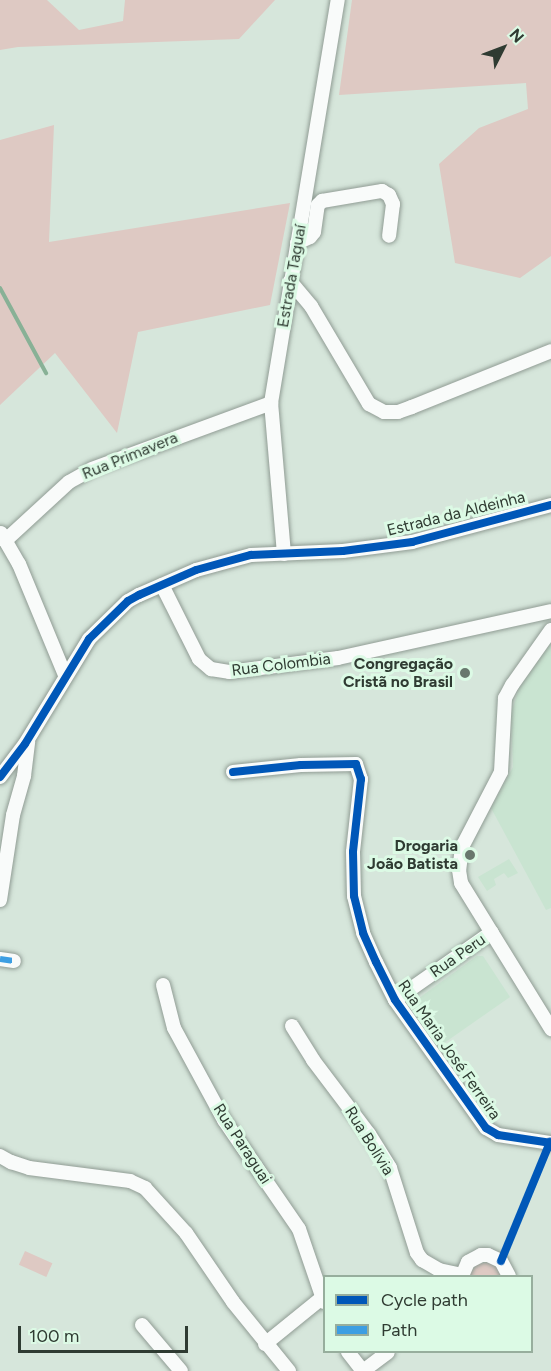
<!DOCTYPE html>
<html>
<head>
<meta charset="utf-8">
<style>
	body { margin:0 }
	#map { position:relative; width:551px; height:1371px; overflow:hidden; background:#d6e6db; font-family:Figtree,sans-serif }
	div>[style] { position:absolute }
	.built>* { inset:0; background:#c9e4d1 }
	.green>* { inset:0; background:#dec9c3; transform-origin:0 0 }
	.stream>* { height:4px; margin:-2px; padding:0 2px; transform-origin:2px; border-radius:2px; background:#88b196 }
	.roads { filter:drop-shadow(0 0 2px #909c94) drop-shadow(0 0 2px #909c94) }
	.minor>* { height:14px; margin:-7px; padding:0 7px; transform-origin:7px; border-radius:7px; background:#f9fbfa }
	.quiet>* { height:6px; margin-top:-3px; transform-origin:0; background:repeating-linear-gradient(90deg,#3d9ee2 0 12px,transparent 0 18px) }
	.cycleway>* { height:8px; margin:-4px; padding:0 4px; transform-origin:4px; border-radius:4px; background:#0057b8 }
	.dots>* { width:16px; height:16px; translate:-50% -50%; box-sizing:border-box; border:3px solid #dcfae5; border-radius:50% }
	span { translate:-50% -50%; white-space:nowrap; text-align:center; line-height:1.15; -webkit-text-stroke:6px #dcfae5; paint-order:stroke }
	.street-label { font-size:16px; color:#2f3b32 }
	.poi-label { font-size:16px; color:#2f3b32; font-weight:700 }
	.right { translate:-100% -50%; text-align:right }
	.legend { position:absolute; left:323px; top:1275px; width:210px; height:78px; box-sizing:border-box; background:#dcfae5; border:2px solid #97ae9d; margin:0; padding:8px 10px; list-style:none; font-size:18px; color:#2f3b32 }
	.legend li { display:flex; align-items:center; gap:12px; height:30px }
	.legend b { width:30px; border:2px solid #97ae9d }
	.north { position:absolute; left:473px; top:18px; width:60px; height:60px; -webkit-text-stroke:4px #dcfae5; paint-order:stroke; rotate:48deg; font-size:16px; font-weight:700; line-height:24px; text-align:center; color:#2f3b32 }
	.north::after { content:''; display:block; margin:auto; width:21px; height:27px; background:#2f3b32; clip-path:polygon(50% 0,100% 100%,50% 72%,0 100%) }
	.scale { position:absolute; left:18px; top:1326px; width:170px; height:27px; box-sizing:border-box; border:3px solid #2f3b32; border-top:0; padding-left:8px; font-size:18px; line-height:21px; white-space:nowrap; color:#2f3b32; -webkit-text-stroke:4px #dcfae5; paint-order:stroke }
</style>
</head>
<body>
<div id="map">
	<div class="built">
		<div style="clip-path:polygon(551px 643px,551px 908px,546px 910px,491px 808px,513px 767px,511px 713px,520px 686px)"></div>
		<div style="clip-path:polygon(509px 859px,518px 873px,508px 878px,504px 873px,494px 879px,496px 885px,487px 891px,478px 877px)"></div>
		<div style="clip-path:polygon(477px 956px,483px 956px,510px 997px,437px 1048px,408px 1006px)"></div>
	</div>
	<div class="green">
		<div style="clip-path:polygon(0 0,47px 0,79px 30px,123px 21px,125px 0,275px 0,239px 39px,18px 47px,0 50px)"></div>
		<div style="clip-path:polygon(352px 0,551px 0,551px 256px,520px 278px,455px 263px,439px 164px,479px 128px,528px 109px,526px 83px,339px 95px)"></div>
		<div style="clip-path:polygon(54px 125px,49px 242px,290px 203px,270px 305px,138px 332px,117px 433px,55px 353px,0 405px,0 140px)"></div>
		<div style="left:25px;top:1251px;width:30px;height:15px;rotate:24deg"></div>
		<div style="clip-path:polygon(487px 1262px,498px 1266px,504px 1276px,468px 1276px,476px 1265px)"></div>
	</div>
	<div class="stream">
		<div style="left:0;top:288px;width:97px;rotate:61.6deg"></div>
	</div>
	<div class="roads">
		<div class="minor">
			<div style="left:297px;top:243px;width:14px;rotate:-25deg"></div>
			<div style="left:310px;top:237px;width:6px;rotate:-51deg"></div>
			<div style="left:314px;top:232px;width:27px;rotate:-82deg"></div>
			<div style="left:318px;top:205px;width:6px;rotate:-45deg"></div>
			<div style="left:322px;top:201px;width:61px;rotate:-9.5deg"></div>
			<div style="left:382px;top:191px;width:8px;rotate:30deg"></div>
			<div style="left:389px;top:195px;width:10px;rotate:66deg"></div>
			<div style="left:393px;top:204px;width:32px;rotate:97deg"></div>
			<div style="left:290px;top:281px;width:33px;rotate:50deg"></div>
			<div style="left:311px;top:306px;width:114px;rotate:59.4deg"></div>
			<div style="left:369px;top:404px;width:17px;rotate:28deg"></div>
			<div style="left:384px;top:412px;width:14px"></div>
			<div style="left:398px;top:412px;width:15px;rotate:-20deg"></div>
			<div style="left:412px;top:407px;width:150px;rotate:-21.9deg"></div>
			<div style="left:1px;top:533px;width:36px;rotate:60deg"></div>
			<div style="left:19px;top:564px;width:120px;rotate:67.5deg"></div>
			<div style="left:0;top:539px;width:7px"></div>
			<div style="left:7px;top:539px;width:84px;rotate:-42.6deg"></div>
			<div style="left:69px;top:482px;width:26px;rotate:-29deg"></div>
			<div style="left:92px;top:469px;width:191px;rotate:-20.2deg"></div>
			<div style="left:284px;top:554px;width:152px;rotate:-94.9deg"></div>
			<div style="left:271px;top:403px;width:409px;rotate:-80.6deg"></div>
			<div style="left:162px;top:585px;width:83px;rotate:63.4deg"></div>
			<div style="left:199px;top:659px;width:16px;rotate:40deg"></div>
			<div style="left:211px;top:669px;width:18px;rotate:9deg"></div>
			<div style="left:229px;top:672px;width:110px;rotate:-7.3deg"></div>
			<div style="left:338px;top:658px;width:218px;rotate:-12.4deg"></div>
			<div style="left:551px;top:630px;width:67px;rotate:125.3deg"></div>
			<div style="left:512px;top:685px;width:15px;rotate:118deg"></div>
			<div style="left:505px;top:698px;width:74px;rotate:93.1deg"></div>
			<div style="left:501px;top:772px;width:85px;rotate:117.5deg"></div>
			<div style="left:462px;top:847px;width:23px;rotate:97deg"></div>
			<div style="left:459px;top:870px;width:13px;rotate:81deg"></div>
			<div style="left:461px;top:883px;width:172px;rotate:58.3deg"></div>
			<div style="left:233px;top:772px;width:68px;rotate:-5.9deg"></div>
			<div style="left:301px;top:765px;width:55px;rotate:-1deg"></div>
			<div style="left:356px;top:764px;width:16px;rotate:72deg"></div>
			<div style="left:361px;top:779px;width:73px;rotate:96.3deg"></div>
			<div style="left:353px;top:852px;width:44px;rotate:88.7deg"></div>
			<div style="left:354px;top:896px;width:38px;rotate:76deg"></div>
			<div style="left:363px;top:933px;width:32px;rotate:66deg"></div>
			<div style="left:376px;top:962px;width:42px;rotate:63.4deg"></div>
			<div style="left:395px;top:1000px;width:157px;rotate:54.6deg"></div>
			<div style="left:486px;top:1128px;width:14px;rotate:30deg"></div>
			<div style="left:498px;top:1135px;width:54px;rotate:8.6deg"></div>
			<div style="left:0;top:777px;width:41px;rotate:-52.9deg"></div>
			<div style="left:25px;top:744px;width:123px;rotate:-58.6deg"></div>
			<div style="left:89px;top:639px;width:54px;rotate:-44.3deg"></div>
			<div style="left:128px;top:601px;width:13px;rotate:-29deg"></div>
			<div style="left:139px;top:595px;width:62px;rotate:-23.7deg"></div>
			<div style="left:196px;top:570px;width:57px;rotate:-15.3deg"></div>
			<div style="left:251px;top:555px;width:92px;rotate:-2.5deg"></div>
			<div style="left:343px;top:551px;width:70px;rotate:-7.4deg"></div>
			<div style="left:412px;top:542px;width:144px;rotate:-14.9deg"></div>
			<div style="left:0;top:900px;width:86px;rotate:-81.3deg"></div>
			<div style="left:13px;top:815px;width:41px;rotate:-74.2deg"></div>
			<div style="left:24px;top:776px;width:35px;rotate:-83deg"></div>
			<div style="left:0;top:959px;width:14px;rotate:8deg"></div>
			<div style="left:163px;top:985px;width:44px;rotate:75.7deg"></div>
			<div style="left:174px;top:1028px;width:105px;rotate:61.5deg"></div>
			<div style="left:224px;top:1120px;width:132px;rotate:55.5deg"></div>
			<div style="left:299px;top:1229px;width:77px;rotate:71.1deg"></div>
			<div style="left:395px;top:1000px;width:118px;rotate:-35deg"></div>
			<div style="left:292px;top:1026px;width:40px;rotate:58deg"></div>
			<div style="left:313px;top:1060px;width:93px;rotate:52.9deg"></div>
			<div style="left:369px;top:1134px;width:40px;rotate:58deg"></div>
			<div style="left:390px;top:1168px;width:89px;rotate:72.4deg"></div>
			<div style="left:417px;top:1253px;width:9px;rotate:54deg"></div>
			<div style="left:422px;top:1260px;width:20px;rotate:30deg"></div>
			<div style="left:439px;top:1270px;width:24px;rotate:12deg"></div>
			<div style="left:0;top:1156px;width:13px;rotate:29deg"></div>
			<div style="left:11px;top:1162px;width:19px;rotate:18deg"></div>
			<div style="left:29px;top:1168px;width:102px;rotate:7.3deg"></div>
			<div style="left:130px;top:1181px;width:17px;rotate:25deg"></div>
			<div style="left:145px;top:1188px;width:61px;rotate:47.7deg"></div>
			<div style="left:186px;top:1233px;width:83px;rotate:55.7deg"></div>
			<div style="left:233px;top:1302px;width:89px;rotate:50.9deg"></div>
			<div style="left:462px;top:1276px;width:15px;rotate:-67deg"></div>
			<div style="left:468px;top:1262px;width:15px;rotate:-28deg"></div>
			<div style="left:481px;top:1255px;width:7px"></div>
			<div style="left:488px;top:1255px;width:14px;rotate:25deg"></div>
			<div style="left:501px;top:1261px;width:17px;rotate:62deg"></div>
			<div style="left:142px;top:1325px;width:60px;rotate:49.7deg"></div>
			<div style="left:265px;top:1344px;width:75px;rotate:-39deg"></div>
			<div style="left:348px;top:1352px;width:24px;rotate:52deg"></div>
			<div style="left:363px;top:1371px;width:31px;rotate:-37deg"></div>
		</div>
	</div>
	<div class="quiet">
		<div style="left:0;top:959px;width:14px;rotate:8deg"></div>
	</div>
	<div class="cycleway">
		<div style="left:233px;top:772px;width:68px;rotate:-5.9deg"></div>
		<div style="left:301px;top:765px;width:55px;rotate:-1deg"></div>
		<div style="left:356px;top:764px;width:16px;rotate:72deg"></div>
		<div style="left:361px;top:779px;width:73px;rotate:96.3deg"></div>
		<div style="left:353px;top:852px;width:44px;rotate:88.7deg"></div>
		<div style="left:354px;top:896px;width:38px;rotate:76deg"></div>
		<div style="left:363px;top:933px;width:32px;rotate:66deg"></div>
		<div style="left:376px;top:962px;width:42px;rotate:63.4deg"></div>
		<div style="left:395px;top:1000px;width:157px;rotate:54.6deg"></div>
		<div style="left:486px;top:1128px;width:14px;rotate:30deg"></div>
		<div style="left:498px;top:1135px;width:54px;rotate:8.6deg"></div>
		<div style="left:0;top:777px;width:41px;rotate:-52.9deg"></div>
		<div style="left:25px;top:744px;width:123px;rotate:-58.6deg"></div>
		<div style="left:89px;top:639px;width:54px;rotate:-44.3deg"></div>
		<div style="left:128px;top:601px;width:13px;rotate:-29deg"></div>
		<div style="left:139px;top:595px;width:62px;rotate:-23.7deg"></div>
		<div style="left:196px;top:570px;width:57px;rotate:-15.3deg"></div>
		<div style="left:251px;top:555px;width:92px;rotate:-2.5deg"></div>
		<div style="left:343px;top:551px;width:70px;rotate:-7.4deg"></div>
		<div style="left:412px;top:542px;width:144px;rotate:-14.9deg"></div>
		<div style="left:501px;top:1261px;width:129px;rotate:-67.6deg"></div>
	</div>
	<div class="dots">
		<div style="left:465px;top:673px;background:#69776d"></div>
		<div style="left:470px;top:855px;background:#69776d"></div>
	</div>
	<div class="street-label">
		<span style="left:292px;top:276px;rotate:-80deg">Estrada Taguaí</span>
		<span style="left:130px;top:456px;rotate:-22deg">Rua Primavera</span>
		<span style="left:456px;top:514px;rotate:-14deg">Estrada da Aldeinha</span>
		<span style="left:281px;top:665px;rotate:-7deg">Rua Colombia</span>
		<span style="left:458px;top:956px;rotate:-35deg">Rua Peru</span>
		<span style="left:449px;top:1050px;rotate:55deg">Rua Maria José Ferreira</span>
		<span style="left:369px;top:1141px;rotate:58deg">Rua Bolívia</span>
		<span style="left:242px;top:1144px;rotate:57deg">Rua Paraguai</span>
	</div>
	<div class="poi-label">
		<span class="right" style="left:453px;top:673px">Congregação<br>Cristã no Brasil</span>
		<span class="right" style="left:458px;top:855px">Drogaria<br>João Batista</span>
	</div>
	<ul class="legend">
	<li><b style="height:8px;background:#0057b8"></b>Cycle path</li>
	<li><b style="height:8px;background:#3d9ee2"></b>Path</li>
	</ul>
	<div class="north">N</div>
	<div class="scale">100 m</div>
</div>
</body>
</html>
